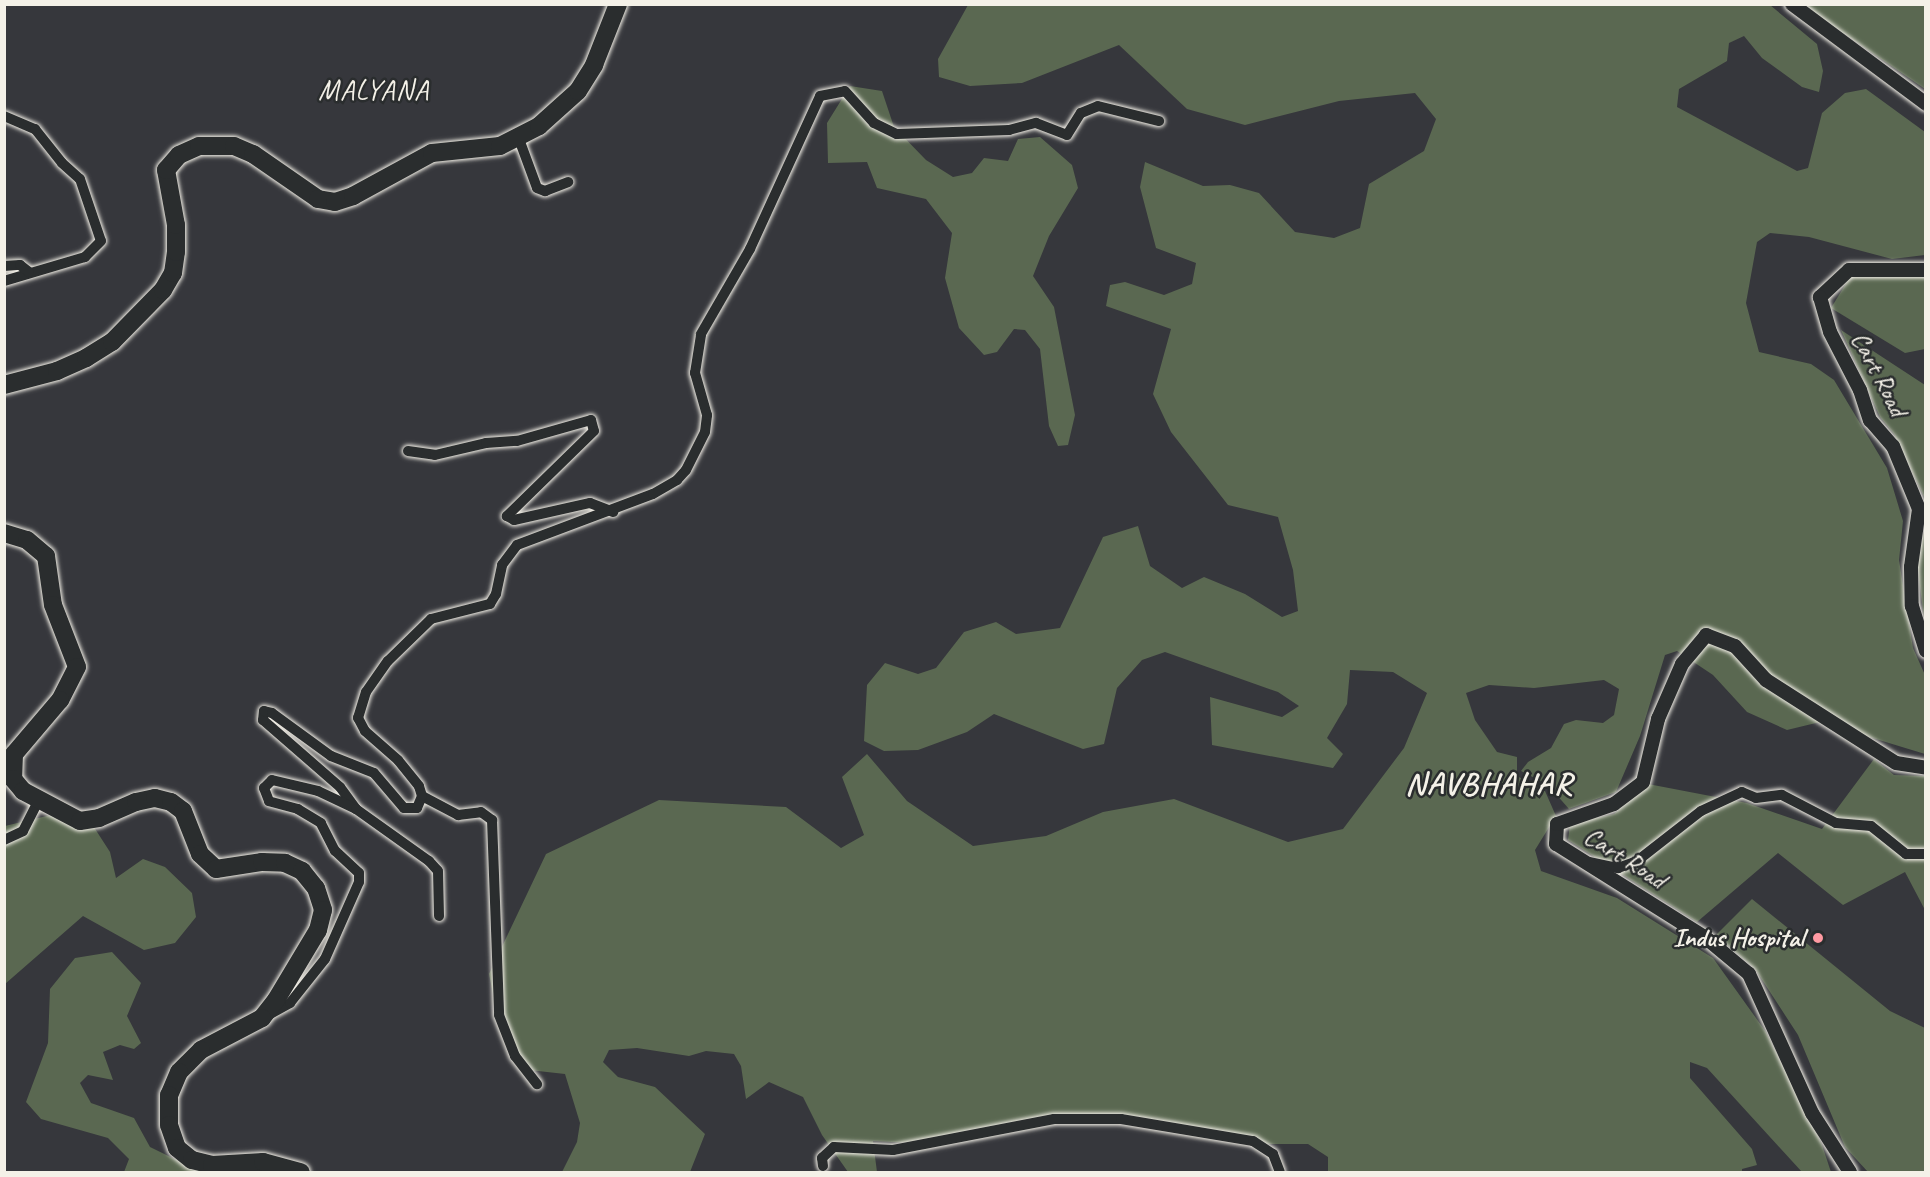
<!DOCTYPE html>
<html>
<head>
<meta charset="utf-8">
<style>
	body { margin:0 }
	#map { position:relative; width:1930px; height:1177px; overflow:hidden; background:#36373c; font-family:Caveat,sans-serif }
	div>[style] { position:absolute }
	.green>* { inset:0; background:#5a6851 }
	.roads { filter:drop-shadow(0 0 2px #f4f1e8) drop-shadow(0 0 2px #f4f1e8) }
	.street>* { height:10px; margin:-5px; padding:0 5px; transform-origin:5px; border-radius:5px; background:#2a2d2e }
	.secondary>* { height:14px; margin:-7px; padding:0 7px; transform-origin:7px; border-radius:7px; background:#2a2d2e }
	.highway>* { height:18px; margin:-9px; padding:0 9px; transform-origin:9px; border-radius:9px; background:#2a2d2e }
	.dots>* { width:16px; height:16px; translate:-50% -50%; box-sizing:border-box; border:3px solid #2a2d2e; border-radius:50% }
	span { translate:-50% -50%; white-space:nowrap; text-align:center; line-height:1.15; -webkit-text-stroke:5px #2a2d2e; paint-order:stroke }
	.street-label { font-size:26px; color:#f4f1e8 }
	.poi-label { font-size:26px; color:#f4f1e8; font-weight:700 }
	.right { translate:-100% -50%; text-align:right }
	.quarter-label { font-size:28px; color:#f4f1e8; letter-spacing:1.5px }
	.district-label { font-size:32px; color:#f4f1e8; font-weight:700; letter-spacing:1.5px }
	.frame { position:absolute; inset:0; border:6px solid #f4f1e8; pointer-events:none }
</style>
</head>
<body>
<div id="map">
	<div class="green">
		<div style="clip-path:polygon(968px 5px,1770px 5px,1817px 44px,1823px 71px,1819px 92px,1802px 87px,1762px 58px,1744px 36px,1729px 43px,1727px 61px,1679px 89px,1677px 107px,1797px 171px,1808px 168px,1822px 113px,1845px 93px,1866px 89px,1925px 132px,1925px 255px,1892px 259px,1809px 237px,1770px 233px,1757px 242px,1746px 303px,1759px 352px,1811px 364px,1834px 380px,1887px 468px,1903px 521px,1899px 560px,1913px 648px,1925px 675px,1925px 754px,1820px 722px,1787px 730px,1747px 712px,1713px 675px,1677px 651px,1665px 655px,1640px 736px,1616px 792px,1569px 809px,1548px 785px,1521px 771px,1528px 762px,1551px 748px,1564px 724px,1576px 720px,1603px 723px,1614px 715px,1619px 689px,1604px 680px,1534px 688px,1489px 685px,1466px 693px,1475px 720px,1497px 752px,1517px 757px,1517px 776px,1545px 791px,1556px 816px,1535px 850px,1541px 871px,1617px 898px,1713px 958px,1766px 1032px,1822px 1145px,1831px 1172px,1802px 1172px,1707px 1068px,1690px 1062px,1690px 1078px,1752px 1149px,1757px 1165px,1742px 1169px,1742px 1172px,1328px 1172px,1328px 1157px,1308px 1144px,1256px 1144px,1070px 1114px,911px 1143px,873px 1141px,877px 1172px,848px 1172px,822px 1135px,803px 1097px,769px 1082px,746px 1099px,741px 1066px,734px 1054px,706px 1051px,689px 1056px,637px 1048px,609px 1050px,603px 1062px,618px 1077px,655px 1087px,705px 1134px,690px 1172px,562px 1172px,577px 1142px,580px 1123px,565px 1074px,520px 1069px,501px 1034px,489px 974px,546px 854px,659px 800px,786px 807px,841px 848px,864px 835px,842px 777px,867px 754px,907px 801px,973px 846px,1046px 836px,1103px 812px,1174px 799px,1288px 842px,1343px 829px,1404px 748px,1427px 693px,1393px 672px,1350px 670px,1347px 704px,1327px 738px,1343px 754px,1333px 768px,1212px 745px,1210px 697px,1282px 717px,1299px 706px,1278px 692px,1165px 652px,1142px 660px,1117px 688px,1104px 744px,1083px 749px,994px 714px,967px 732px,918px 750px,884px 751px,864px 741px,867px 685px,885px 663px,918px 674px,936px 668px,964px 632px,996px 622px,1016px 634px,1060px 628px,1103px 537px,1138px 526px,1150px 566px,1182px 588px,1204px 577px,1245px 594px,1282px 617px,1298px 611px,1293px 570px,1278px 517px,1228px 505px,1171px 432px,1153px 394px,1171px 329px,1106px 306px,1110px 285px,1125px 282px,1164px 295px,1192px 284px,1196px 263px,1156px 248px,1140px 187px,1145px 162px,1203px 186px,1230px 185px,1259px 193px,1295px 232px,1334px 238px,1360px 228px,1369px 184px,1424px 151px,1436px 119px,1415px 93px,1339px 101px,1245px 125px,1187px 109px,1119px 45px,1022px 83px,970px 86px,939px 77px,938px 59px)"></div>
		<div style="clip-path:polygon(1802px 5px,1925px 5px,1925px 89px)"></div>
		<div style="clip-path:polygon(850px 86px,882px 91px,894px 127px,926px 160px,953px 177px,972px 173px,984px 158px,1008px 161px,1018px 139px,1040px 137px,1072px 165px,1078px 188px,1049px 236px,1033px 276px,1054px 307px,1075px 415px,1068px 445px,1058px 446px,1049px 426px,1040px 349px,1025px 330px,1014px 329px,997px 352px,984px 355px,959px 328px,945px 278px,952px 233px,926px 199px,877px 188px,867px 162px,828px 163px,827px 123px)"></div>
		<div style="clip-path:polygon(1925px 274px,1925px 349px,1905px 353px,1831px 308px,1850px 277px)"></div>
		<div style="clip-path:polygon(1841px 330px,1925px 385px,1925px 499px,1894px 434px,1880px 417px)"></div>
		<div style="clip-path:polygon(1925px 527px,1925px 626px,1917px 564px)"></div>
		<div style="clip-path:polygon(1874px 759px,1894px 775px,1925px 776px,1925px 910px,1905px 872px,1843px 905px,1778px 853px,1697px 922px,1568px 840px,1570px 824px,1614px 814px,1648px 784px,1747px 803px,1822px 829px)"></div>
		<div style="clip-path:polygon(51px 815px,90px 821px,110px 852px,116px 878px,143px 859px,165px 867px,192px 893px,196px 917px,175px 943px,144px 950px,83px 916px,5px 984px,5px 826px)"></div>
		<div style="clip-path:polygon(1752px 899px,1890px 1011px,1925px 1028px,1925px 1172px,1868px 1172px,1845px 1147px,1798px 1035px,1755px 969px,1716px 935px)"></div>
		<div style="clip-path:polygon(112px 952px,141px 983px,127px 1016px,141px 1043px,134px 1049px,120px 1045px,103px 1052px,113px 1080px,88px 1075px,80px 1083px,91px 1103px,134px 1118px,150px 1147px,195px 1169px,213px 1172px,124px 1172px,129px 1159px,108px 1138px,41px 1119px,26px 1102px,48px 1043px,50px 989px,75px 958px)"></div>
	</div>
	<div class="roads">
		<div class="street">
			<div style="left:4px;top:116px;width:34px;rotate:23deg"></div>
			<div style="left:35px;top:129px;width:43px;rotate:51.5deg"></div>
			<div style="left:62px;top:163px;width:24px;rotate:42deg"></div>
			<div style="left:80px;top:179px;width:65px;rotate:71.3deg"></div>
			<div style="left:101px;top:241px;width:23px;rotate:135deg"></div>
			<div style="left:85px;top:257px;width:84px;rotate:163.5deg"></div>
			<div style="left:519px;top:139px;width:52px;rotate:69.8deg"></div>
			<div style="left:537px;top:188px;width:9px;rotate:21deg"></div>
			<div style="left:545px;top:191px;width:25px;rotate:-21deg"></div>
			<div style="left:4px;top:266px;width:16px;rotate:-4deg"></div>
			<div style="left:20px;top:265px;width:11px;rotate:38deg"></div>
			<div style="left:408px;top:451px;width:27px;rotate:8deg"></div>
			<div style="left:435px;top:455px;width:52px;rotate:-13.2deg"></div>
			<div style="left:486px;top:443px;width:31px;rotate:-4deg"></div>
			<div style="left:517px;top:441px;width:77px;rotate:-15.8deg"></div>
			<div style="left:591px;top:420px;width:11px;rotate:75deg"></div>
			<div style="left:594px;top:431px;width:122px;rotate:135.7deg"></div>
			<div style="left:507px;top:516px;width:8px;rotate:30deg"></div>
			<div style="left:514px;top:520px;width:78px;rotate:-12.6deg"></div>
			<div style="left:590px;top:503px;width:25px;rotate:21deg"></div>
			<div style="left:422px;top:796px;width:41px;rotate:27.8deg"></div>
			<div style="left:458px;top:815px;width:23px;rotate:-7deg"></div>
			<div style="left:481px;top:812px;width:14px;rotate:36deg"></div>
			<div style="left:492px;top:820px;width:195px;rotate:87.9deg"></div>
			<div style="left:499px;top:1015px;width:44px;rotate:68.7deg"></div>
			<div style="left:515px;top:1056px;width:36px;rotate:52deg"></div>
			<div style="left:356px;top:809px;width:27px;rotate:-126deg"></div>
			<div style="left:340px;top:787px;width:102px;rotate:-139deg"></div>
			<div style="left:263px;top:720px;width:9px;rotate:-84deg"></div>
			<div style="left:264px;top:711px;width:8px;rotate:14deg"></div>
			<div style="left:272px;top:713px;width:73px;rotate:36.1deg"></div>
			<div style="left:331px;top:756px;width:46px;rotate:21.6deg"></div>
			<div style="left:374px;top:773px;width:46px;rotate:49.4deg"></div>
			<div style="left:404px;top:808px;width:13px"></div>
			<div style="left:417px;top:808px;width:13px;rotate:-67deg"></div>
			<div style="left:422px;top:796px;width:10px;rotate:-107deg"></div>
			<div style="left:419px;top:786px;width:33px;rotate:-129deg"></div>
			<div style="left:398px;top:760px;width:44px;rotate:-138.7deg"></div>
			<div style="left:365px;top:731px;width:15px;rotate:-118deg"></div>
			<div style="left:358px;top:718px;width:27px;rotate:-73deg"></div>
			<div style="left:366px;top:692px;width:38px;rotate:-55deg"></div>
			<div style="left:388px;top:661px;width:60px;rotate:-44.3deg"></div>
			<div style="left:431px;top:619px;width:61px;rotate:-14.3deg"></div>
			<div style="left:490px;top:604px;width:12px;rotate:-59deg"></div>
			<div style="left:496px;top:594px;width:30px;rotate:-78deg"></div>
			<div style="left:502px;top:565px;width:25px;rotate:-53deg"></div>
			<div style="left:517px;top:545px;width:145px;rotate:-20.6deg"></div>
			<div style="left:653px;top:494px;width:28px;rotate:-30deg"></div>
			<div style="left:677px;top:480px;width:13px;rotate:-48deg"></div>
			<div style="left:686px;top:470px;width:42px;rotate:-63.4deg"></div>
			<div style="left:705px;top:432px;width:17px;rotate:-83deg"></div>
			<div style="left:707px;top:415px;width:44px;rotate:-105.9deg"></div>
			<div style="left:695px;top:373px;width:39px;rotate:-81deg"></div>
			<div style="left:701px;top:334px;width:98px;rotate:-60deg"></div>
			<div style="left:750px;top:249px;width:168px;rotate:-65.4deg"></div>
			<div style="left:820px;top:96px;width:25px;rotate:-11deg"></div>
			<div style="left:845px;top:91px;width:43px;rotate:47.8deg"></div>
			<div style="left:874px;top:123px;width:25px;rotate:26deg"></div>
			<div style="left:897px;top:134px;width:112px;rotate:-2deg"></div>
			<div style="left:1009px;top:130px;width:28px;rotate:-15deg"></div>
			<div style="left:1036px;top:123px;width:33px;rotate:21deg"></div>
			<div style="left:1067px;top:135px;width:26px;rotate:-58deg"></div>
			<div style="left:1081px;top:113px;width:18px;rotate:-22deg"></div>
			<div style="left:1098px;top:106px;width:63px;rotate:13.8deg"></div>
			<div style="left:4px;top:840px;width:21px;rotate:-25deg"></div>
			<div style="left:23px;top:831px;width:34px;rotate:-63deg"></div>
			<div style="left:1589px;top:862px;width:30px;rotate:12deg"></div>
			<div style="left:1618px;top:868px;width:20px;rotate:-20deg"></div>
			<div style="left:1637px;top:861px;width:81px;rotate:-38deg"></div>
			<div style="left:1701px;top:811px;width:45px;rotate:-24.9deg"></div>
			<div style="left:1742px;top:792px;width:15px;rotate:23deg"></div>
			<div style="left:1756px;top:798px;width:26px;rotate:-7deg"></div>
			<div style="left:1782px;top:795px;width:61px;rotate:27.4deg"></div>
			<div style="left:1836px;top:823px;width:35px;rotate:5deg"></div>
			<div style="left:1871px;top:826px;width:45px;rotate:38.7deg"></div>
			<div style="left:1906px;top:854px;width:20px"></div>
			<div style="left:265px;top:1017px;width:29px;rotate:-29deg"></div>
			<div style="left:290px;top:1003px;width:56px;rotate:-51.5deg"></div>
			<div style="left:325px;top:959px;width:84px;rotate:-66.2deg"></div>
			<div style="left:359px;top:882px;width:9px;rotate:-90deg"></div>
			<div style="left:359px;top:873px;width:33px;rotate:-137deg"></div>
			<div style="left:335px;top:851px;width:31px;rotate:-117deg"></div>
			<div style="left:321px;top:823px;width:27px;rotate:-149deg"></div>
			<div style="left:298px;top:809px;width:30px;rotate:-165deg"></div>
			<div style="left:269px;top:801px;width:14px;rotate:-111deg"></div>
			<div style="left:264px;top:788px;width:11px;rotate:-45deg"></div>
			<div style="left:272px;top:780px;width:47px;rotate:13.4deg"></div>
			<div style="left:318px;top:791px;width:42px;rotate:25.3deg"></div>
			<div style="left:356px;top:809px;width:90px;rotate:35.5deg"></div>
			<div style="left:429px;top:861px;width:13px;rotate:48deg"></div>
			<div style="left:438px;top:871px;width:45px;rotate:88.7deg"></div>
			<div style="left:823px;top:1166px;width:8px;rotate:-97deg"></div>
			<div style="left:822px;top:1158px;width:16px;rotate:-43deg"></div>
			<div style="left:834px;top:1147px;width:59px;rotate:2.9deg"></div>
			<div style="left:893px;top:1150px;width:164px;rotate:-10.9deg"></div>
			<div style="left:1054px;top:1119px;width:67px"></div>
			<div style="left:1121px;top:1119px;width:134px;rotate:9.5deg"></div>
			<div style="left:1253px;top:1141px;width:24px;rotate:33deg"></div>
			<div style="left:1273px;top:1154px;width:19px;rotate:69deg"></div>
		</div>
		<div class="secondary">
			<div style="left:1792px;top:4px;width:167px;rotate:36.7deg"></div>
			<div style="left:1926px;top:270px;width:77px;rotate:180deg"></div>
			<div style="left:1849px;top:270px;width:40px;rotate:137deg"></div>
			<div style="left:1820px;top:297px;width:36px;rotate:74deg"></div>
			<div style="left:1830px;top:332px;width:65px;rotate:62.7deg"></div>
			<div style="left:1860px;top:390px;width:32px;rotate:72deg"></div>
			<div style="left:1870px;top:420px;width:35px;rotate:49deg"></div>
			<div style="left:1893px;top:446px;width:68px;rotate:67.6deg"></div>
			<div style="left:1919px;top:509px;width:59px;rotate:97.9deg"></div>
			<div style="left:1911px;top:567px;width:39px;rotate:89deg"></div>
			<div style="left:1912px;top:606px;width:47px;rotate:72.7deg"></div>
			<div style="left:1850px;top:1172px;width:70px;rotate:-122.8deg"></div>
			<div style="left:1812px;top:1113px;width:153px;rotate:-114.4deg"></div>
			<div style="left:1749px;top:974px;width:56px;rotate:-140.1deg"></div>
			<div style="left:1706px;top:938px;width:177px;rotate:-147.9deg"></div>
			<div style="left:1556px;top:844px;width:20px;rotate:-87deg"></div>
			<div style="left:1557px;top:824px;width:60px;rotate:-19.3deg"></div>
			<div style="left:1614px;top:804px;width:36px;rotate:-37deg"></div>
			<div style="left:1643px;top:782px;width:65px;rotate:-76.6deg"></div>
			<div style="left:1658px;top:719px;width:60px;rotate:-66.4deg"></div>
			<div style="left:1682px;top:664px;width:38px;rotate:-50deg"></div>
			<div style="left:1706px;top:635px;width:31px;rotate:21deg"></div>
			<div style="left:1735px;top:646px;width:46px;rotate:47.6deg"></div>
			<div style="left:1766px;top:680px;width:154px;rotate:32.6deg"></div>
			<div style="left:1896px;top:763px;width:30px;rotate:9deg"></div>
		</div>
		<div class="highway">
			<div style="left:4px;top:385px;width:55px;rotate:-14.8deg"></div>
			<div style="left:57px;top:371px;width:32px;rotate:-24deg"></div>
			<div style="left:86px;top:358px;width:31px;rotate:-32deg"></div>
			<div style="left:112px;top:342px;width:73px;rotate:-45.6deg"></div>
			<div style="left:163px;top:290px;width:20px;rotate:-60deg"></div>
			<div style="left:173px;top:273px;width:21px;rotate:-82deg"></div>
			<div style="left:176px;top:252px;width:27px;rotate:-90deg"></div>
			<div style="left:176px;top:225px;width:56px;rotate:-100.3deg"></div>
			<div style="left:166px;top:170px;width:20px;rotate:-49deg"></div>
			<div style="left:179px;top:155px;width:22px;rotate:-24deg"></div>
			<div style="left:199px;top:146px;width:35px"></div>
			<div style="left:234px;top:146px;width:21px;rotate:23deg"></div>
			<div style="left:253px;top:154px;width:79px;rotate:34.7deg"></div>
			<div style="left:318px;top:199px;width:17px;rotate:10deg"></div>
			<div style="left:335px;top:202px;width:19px;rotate:-18deg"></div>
			<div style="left:353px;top:196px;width:90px;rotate:-28.6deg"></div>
			<div style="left:432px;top:153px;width:68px;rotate:-5.9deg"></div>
			<div style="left:500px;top:146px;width:44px;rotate:-27.1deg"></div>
			<div style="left:539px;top:126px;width:52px;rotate:-41.9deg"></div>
			<div style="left:578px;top:91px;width:31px;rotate:-58deg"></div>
			<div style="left:594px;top:65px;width:66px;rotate:-68.5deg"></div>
			<div style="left:4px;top:533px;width:24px;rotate:17deg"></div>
			<div style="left:27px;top:540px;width:25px;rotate:40deg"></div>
			<div style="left:46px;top:556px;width:49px;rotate:81.9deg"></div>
			<div style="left:53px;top:605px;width:66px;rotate:68.8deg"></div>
			<div style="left:77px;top:667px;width:37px;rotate:117deg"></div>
			<div style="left:60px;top:700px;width:71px;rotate:130.4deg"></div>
			<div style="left:14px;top:754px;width:25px;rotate:92deg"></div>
			<div style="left:13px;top:779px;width:16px;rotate:50deg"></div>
			<div style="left:23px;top:791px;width:64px;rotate:27.8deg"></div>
			<div style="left:80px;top:821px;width:19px;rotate:-9deg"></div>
			<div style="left:99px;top:818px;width:40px;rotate:-23.4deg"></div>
			<div style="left:136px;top:802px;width:19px;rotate:-12deg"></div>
			<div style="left:155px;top:798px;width:16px;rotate:14deg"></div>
			<div style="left:171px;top:802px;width:15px;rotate:37deg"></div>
			<div style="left:183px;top:811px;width:46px;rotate:68.4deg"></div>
			<div style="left:200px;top:854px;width:22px;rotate:43deg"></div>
			<div style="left:216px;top:869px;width:47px;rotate:-8.7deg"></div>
			<div style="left:262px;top:862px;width:23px;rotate:2deg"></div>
			<div style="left:285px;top:863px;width:19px;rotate:25deg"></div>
			<div style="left:302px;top:871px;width:22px;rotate:51deg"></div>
			<div style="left:316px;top:888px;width:23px;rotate:72deg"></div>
			<div style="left:323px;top:910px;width:21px;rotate:104deg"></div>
			<div style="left:318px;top:930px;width:82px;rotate:121deg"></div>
			<div style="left:276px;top:1000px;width:23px;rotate:128deg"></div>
			<div style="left:262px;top:1018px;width:69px;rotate:152.3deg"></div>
			<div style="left:201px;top:1050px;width:31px;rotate:135deg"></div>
			<div style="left:179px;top:1072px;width:25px;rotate:113deg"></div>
			<div style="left:169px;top:1095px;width:30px;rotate:90deg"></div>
			<div style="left:169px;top:1125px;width:24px;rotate:71deg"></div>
			<div style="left:177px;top:1148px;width:19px;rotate:39deg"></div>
			<div style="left:192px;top:1160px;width:21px;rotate:14deg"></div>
			<div style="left:212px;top:1165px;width:51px;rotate:-3.4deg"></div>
			<div style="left:263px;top:1162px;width:39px;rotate:15deg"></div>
		</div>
	</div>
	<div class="dots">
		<div style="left:1818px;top:938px;background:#ff9aa2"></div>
	</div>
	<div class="street-label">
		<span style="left:1879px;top:374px;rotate:62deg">Cart Road</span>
		<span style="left:1625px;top:858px;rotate:32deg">Cart Road</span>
	</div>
	<div class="poi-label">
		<span class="right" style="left:1804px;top:938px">Indus Hospital</span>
	</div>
	<div class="quarter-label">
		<span style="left:374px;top:90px">MALYANA</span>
	</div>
	<div class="district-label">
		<span style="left:1489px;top:784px">NAVBHAHAR</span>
	</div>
	<div class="frame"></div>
</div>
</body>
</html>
